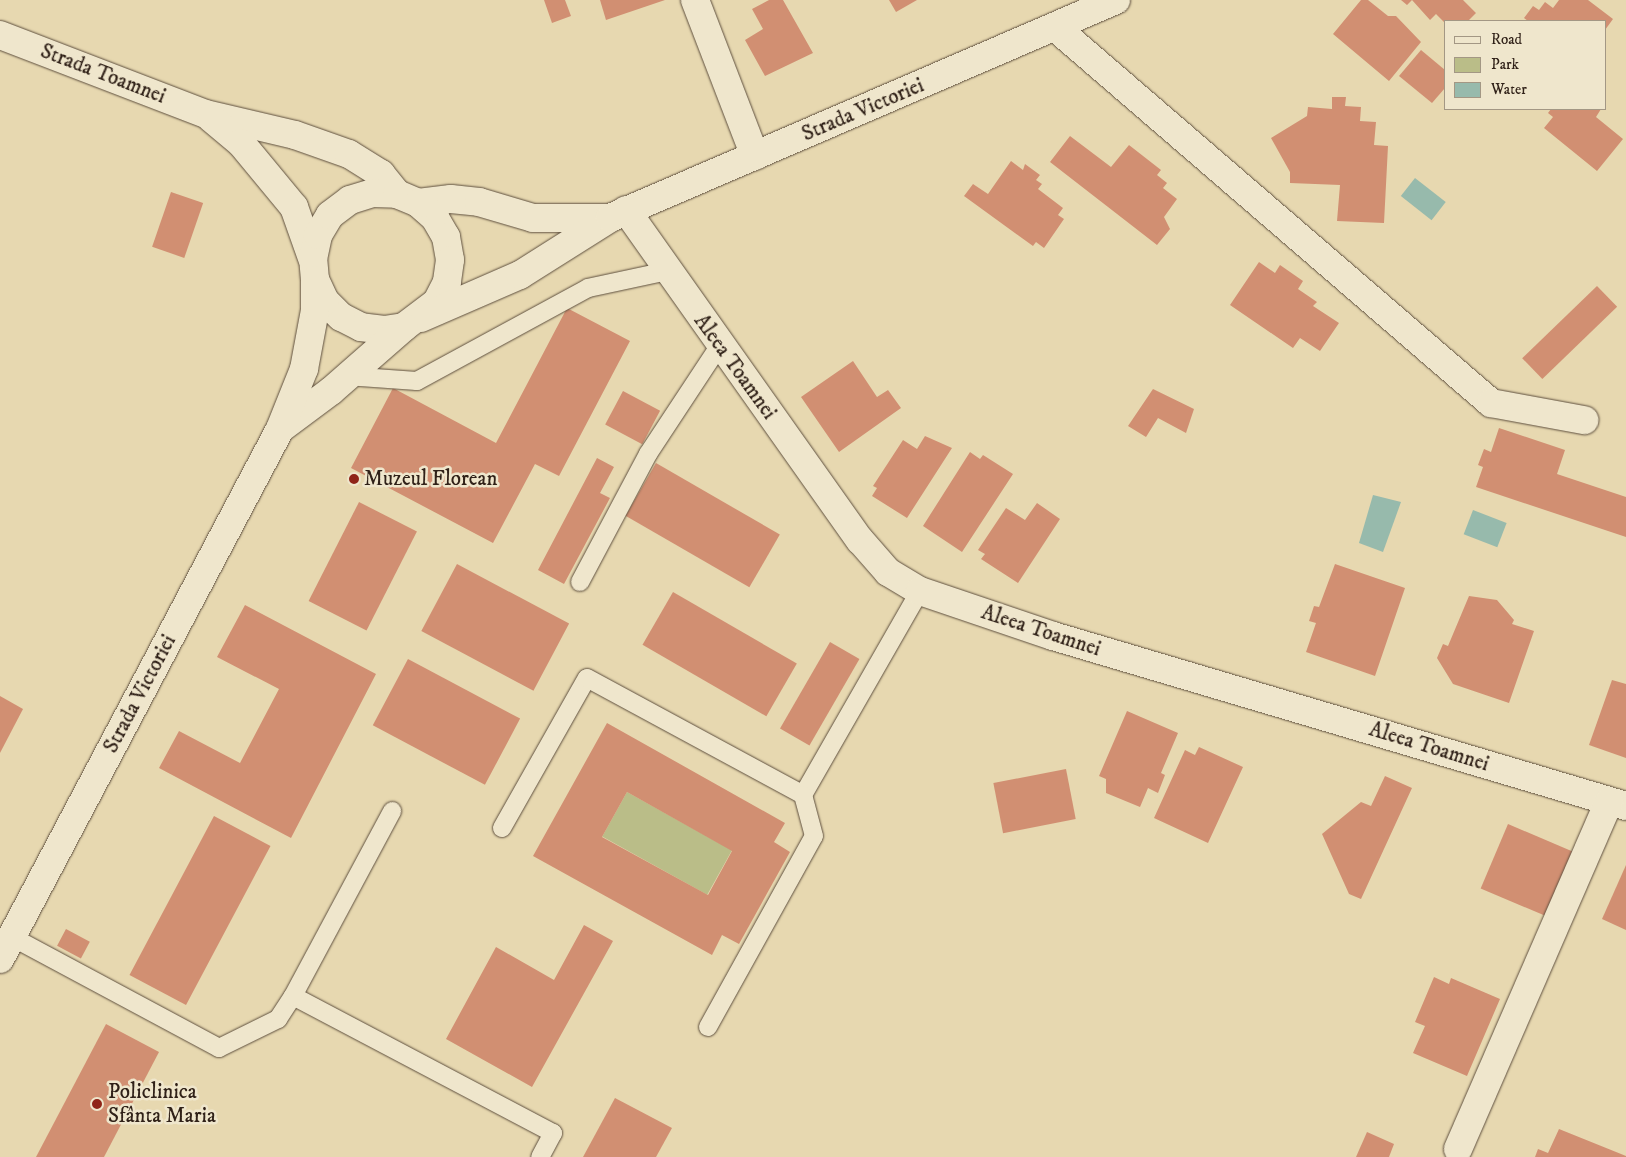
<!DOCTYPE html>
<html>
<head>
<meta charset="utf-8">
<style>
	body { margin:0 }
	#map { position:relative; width:1626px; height:1157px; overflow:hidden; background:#e7d8b0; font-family:"IM FELL DW Pica",serif }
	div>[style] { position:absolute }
	.green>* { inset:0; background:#babd88; transform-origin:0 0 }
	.water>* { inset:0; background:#97baac; transform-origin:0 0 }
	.building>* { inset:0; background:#d18f72; transform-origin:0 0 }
	.roads { filter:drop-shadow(0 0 1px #5e4f3e) drop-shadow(0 0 1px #5e4f3e) }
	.lane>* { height:18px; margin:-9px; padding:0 9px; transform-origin:9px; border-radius:9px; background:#efe6cc }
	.street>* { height:28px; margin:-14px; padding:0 14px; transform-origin:14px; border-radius:14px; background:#efe6cc }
	.secondary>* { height:28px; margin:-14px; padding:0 14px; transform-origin:14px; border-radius:14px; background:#efe6cc }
	.dots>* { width:14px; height:14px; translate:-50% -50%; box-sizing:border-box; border:2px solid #efe6cc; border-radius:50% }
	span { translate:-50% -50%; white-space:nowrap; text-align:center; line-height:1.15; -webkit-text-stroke:5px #efe6cc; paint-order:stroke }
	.street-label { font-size:21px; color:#302118 }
	.poi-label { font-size:21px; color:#302118 }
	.left { translate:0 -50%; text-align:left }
	.legend { position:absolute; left:1444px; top:20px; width:162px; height:90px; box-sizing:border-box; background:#efe6cc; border:1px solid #a39784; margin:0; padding:6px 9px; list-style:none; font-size:15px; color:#302118 }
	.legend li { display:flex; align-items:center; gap:10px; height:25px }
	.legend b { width:25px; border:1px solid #a39784 }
</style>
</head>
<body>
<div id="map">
	<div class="green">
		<div style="left:627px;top:792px;width:120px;height:51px;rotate:29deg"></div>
	</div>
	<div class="water">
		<div style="left:1415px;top:178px;width:39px;height:23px;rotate:38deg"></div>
		<div style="clip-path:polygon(1373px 495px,1401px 502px,1383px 552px,1359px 543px)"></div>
		<div style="left:1473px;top:510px;width:36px;height:26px;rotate:21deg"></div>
	</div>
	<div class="building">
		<div style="clip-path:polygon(544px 0,565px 0,571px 16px,552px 23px)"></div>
		<div style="clip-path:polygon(600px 0,665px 0,606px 20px)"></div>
		<div style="clip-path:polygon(769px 0,783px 0,813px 53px,765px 76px,745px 40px,763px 29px,752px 9px)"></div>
		<div style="clip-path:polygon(889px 0,917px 0,896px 12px)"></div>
		<div style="clip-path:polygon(1361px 0,1368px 0,1388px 16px,1396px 16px,1421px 42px,1389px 81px,1333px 34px)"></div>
		<div style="clip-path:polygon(1401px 0,1463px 0,1476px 13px,1468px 21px,1445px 23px,1436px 14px,1430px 20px,1412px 0,1407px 5px)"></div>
		<div style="clip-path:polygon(1559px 0,1588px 0,1613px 19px,1605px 30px,1605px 21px,1528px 21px,1524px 18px,1533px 6px,1539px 10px,1545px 2px,1553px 8px)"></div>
		<div style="clip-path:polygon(1421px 50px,1445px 70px,1445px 88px,1432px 103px,1399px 76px)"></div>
		<div style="clip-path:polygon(1332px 97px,1346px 97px,1345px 106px,1361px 107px,1360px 121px,1376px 122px,1374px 145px,1388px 146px,1384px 223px,1337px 221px,1340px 185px,1290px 183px,1290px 172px,1271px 138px,1307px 116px,1308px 107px,1332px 109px)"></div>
		<div style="clip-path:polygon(1551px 109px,1601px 109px,1596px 117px,1623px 139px,1597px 171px,1544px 128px,1553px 117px,1548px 113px)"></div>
		<div style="clip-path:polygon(1070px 136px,1111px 167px,1129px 145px,1161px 170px,1157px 175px,1167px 183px,1163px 188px,1177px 199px,1164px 217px,1170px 229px,1157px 245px,1050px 162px)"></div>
		<div style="clip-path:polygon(1011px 161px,1023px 170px,1025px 164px,1040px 175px,1036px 180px,1042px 184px,1038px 189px,1063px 208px,1058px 215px,1064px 219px,1044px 248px,1036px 242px,1033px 246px,964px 196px,973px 184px,988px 194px)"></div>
		<div style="left:171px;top:192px;width:34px;height:58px;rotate:19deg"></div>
		<div style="clip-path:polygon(1259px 262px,1275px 273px,1280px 265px,1303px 281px,1298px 289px,1317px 302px,1313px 306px,1339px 323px,1320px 351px,1300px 338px,1293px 348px,1230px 305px)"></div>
		<div style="left:1597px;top:286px;width:29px;height:104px;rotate:46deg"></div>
		<div style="clip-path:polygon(567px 308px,630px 341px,559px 476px,535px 464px,493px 543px,351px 468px,393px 388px,496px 443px)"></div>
		<div style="clip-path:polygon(853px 361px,877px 397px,888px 390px,901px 408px,839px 452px,801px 397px)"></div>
		<div style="clip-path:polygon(1153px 389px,1194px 409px,1186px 433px,1158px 418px,1146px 437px,1128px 426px)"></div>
		<div style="left:623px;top:391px;width:42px;height:38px;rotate:28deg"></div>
		<div style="clip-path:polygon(1499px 428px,1565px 450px,1557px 474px,1626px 497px,1626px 537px,1476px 487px,1483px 467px,1478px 465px,1484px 449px,1491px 452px)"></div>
		<div style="clip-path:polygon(925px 436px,952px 448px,907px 518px,872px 496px,877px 488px,873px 486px,903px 440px,917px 449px)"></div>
		<div style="clip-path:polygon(970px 452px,980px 459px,983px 455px,1013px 474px,962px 552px,923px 526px)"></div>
		<div style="clip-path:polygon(597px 458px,614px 467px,600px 493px,610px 498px,564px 584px,538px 570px)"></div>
		<div style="left:656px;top:463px;width:143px;height:61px;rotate:30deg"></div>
		<div style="left:359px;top:502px;width:65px;height:111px;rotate:27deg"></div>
		<div style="clip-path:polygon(1037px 503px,1060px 519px,1018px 583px,981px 559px,985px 554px,978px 550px,1006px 508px,1025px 520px)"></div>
		<div style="left:457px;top:564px;width:127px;height:76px;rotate:28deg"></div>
		<div style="clip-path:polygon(1335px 564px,1405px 588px,1375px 676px,1306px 652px,1316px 623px,1309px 621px,1314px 606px,1319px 607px)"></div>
		<div style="left:673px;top:592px;width:143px;height:61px;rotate:30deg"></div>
		<div style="clip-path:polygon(1469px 596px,1497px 600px,1514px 620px,1512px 624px,1534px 631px,1509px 703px,1453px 684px,1437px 658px,1443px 644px,1448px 646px)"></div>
		<div style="clip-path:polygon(245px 605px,376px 674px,291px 838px,159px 768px,179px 731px,240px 763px,279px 689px,217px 657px)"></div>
		<div style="left:830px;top:642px;width:34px;height:100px;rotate:30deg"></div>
		<div style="left:408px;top:659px;width:127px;height:75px;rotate:28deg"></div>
		<div style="clip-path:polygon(1612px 680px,1626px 684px,1626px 758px,1589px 745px)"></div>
		<div style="clip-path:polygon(0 696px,23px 709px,0 753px)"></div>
		<div style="clip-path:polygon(1127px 711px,1178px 733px,1161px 773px,1165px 775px,1158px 793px,1148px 788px,1140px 807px,1106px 793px,1106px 779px,1099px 776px)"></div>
		<div style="clip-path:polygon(evenodd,607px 723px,785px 823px,774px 842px,790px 852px,739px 944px,722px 935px,712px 955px,533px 856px,607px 723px,627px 792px,732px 851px,708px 895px,602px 837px,627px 792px)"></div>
		<div style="clip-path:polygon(1199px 747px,1243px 767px,1208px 843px,1154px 818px,1185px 750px,1195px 755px)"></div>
		<div style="left:1066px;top:769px;width:51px;height:74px;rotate:79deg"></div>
		<div style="clip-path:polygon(1385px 776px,1412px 788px,1361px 899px,1349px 894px,1322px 834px,1361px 802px,1371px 806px)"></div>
		<div style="left:214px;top:816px;width:64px;height:180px;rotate:28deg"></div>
		<div style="left:1508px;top:824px;width:74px;height:70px;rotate:23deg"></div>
		<div style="clip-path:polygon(1626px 865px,1626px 930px,1602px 919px)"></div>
		<div style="clip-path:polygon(584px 925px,613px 941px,532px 1087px,446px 1039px,496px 947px,554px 980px)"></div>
		<div style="left:66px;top:929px;width:27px;height:19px;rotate:28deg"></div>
		<div style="clip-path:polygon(1434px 977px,1449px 984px,1451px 978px,1500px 999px,1467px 1076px,1413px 1053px,1425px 1026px,1415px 1022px)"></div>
		<div style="clip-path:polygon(106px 1024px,159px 1052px,104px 1157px,36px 1157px)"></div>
		<div style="clip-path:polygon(615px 1098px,672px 1128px,656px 1157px,583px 1157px)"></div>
		<div style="clip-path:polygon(1559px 1129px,1626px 1156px,1626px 1157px,1535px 1157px,1538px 1149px,1548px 1153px)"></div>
		<div style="clip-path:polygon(1367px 1132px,1394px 1144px,1389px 1157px,1356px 1157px)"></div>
	</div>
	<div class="roads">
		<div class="lane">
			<div style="left:346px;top:376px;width:71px;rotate:4deg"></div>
			<div style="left:417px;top:381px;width:195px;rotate:-28.5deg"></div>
			<div style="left:588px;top:288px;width:81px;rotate:-12.1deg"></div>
			<div style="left:580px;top:582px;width:145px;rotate:-62deg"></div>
			<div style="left:648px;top:454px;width:131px;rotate:-56.6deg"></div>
			<div style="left:502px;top:828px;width:172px;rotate:-60.5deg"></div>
			<div style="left:587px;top:678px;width:246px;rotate:28.4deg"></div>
			<div style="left:803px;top:795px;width:235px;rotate:-60.2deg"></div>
			<div style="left:12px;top:937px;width:235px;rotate:28.2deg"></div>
			<div style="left:219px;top:1048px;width:66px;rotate:-26.2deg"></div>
			<div style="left:278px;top:1019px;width:27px;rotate:-57deg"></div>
			<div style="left:293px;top:996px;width:294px;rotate:27.8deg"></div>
			<div style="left:553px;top:1133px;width:27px;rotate:118deg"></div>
			<div style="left:293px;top:996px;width:210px;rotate:-61.8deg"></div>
			<div style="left:708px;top:1027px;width:218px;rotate:-61deg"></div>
			<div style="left:814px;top:836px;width:42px;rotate:-105deg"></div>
		</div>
		<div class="street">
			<div style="left:695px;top:0;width:167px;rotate:69deg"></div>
			<div style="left:1055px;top:27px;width:576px;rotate:40.77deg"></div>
			<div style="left:1491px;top:403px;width:95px;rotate:10.4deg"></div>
			<div style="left:626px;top:210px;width:405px;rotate:54.7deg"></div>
			<div style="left:860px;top:540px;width:43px;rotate:48.8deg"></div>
			<div style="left:888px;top:572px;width:37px;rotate:31deg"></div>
			<div style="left:920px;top:591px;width:140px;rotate:18.7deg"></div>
			<div style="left:1053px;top:636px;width:598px;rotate:16.52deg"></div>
			<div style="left:1458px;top:1149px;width:379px;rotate:-66.5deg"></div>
		</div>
		<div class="secondary">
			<div style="left:0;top:35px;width:221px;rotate:21deg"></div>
			<div style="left:206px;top:114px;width:91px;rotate:13.3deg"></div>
			<div style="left:295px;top:135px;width:57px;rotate:19.4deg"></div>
			<div style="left:349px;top:154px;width:38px;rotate:32deg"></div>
			<div style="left:381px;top:174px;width:26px;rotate:51deg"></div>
			<div style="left:211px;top:118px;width:39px;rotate:40deg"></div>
			<div style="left:241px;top:143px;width:83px;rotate:50.4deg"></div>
			<div style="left:294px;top:207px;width:54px;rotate:70.6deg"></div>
			<div style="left:418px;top:203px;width:23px;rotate:41deg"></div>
			<div style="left:435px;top:218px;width:22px;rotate:60deg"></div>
			<div style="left:446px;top:237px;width:23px;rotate:80deg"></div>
			<div style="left:450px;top:260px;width:22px;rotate:98deg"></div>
			<div style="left:447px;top:282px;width:22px;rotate:117deg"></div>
			<div style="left:437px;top:302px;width:41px;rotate:142.9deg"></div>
			<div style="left:404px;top:327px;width:20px;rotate:171deg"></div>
			<div style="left:384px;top:330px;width:23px;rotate:-173deg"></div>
			<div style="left:361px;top:327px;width:22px;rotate:-153deg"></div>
			<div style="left:341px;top:317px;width:23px;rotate:-135deg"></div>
			<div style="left:325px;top:301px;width:23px;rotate:-115deg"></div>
			<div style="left:315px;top:280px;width:21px;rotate:-95deg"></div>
			<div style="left:313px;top:259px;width:25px;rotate:-78deg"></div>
			<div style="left:318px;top:235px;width:23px;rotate:-59deg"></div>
			<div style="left:330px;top:215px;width:25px;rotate:-37deg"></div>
			<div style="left:350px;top:200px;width:24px;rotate:-17deg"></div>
			<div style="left:373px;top:193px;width:24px;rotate:2deg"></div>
			<div style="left:397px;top:194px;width:23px;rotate:23deg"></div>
			<div style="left:418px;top:203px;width:33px;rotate:-7deg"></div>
			<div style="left:451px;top:199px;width:28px;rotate:6deg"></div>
			<div style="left:479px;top:202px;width:56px;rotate:16.5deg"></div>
			<div style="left:533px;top:218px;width:77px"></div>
			<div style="left:421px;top:318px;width:108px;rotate:-23.5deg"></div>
			<div style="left:520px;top:275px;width:107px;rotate:-32.3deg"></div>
			<div style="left:610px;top:218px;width:551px;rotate:-23.31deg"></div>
			<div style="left:280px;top:429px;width:64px;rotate:-36.7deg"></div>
			<div style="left:331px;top:391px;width:97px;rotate:-41.2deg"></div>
			<div style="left:0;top:959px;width:599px;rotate:-62.15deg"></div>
			<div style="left:280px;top:429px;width:65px;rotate:-68.2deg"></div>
			<div style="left:304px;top:369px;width:60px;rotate:-79.4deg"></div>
			<div style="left:315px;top:310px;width:30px;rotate:-90deg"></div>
		</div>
	</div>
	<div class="dots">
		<div style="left:354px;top:479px;background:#8f2418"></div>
		<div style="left:97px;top:1104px;background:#8f2418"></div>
	</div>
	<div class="street-label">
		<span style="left:103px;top:74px;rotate:21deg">Strada Toamnei</span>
		<span style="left:863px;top:110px;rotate:-23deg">Strada Victoriei</span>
		<span style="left:735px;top:367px;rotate:54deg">Aleea Toamnei</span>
		<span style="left:1041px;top:631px;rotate:18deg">Aleea Toamnei</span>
		<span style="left:140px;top:694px;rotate:-62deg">Strada Victoriei</span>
		<span style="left:1429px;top:747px;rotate:17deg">Aleea Toamnei</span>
	</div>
	<div class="poi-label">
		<span class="left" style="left:364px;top:479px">Muzeul Florean</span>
		<span class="left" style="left:108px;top:1104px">Policlinica<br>Sfânta Maria</span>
	</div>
	<ul class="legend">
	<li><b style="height:6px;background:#efe6cc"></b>Road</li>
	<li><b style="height:14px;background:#babd88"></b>Park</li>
	<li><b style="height:14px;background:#97baac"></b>Water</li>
	</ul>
</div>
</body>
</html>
